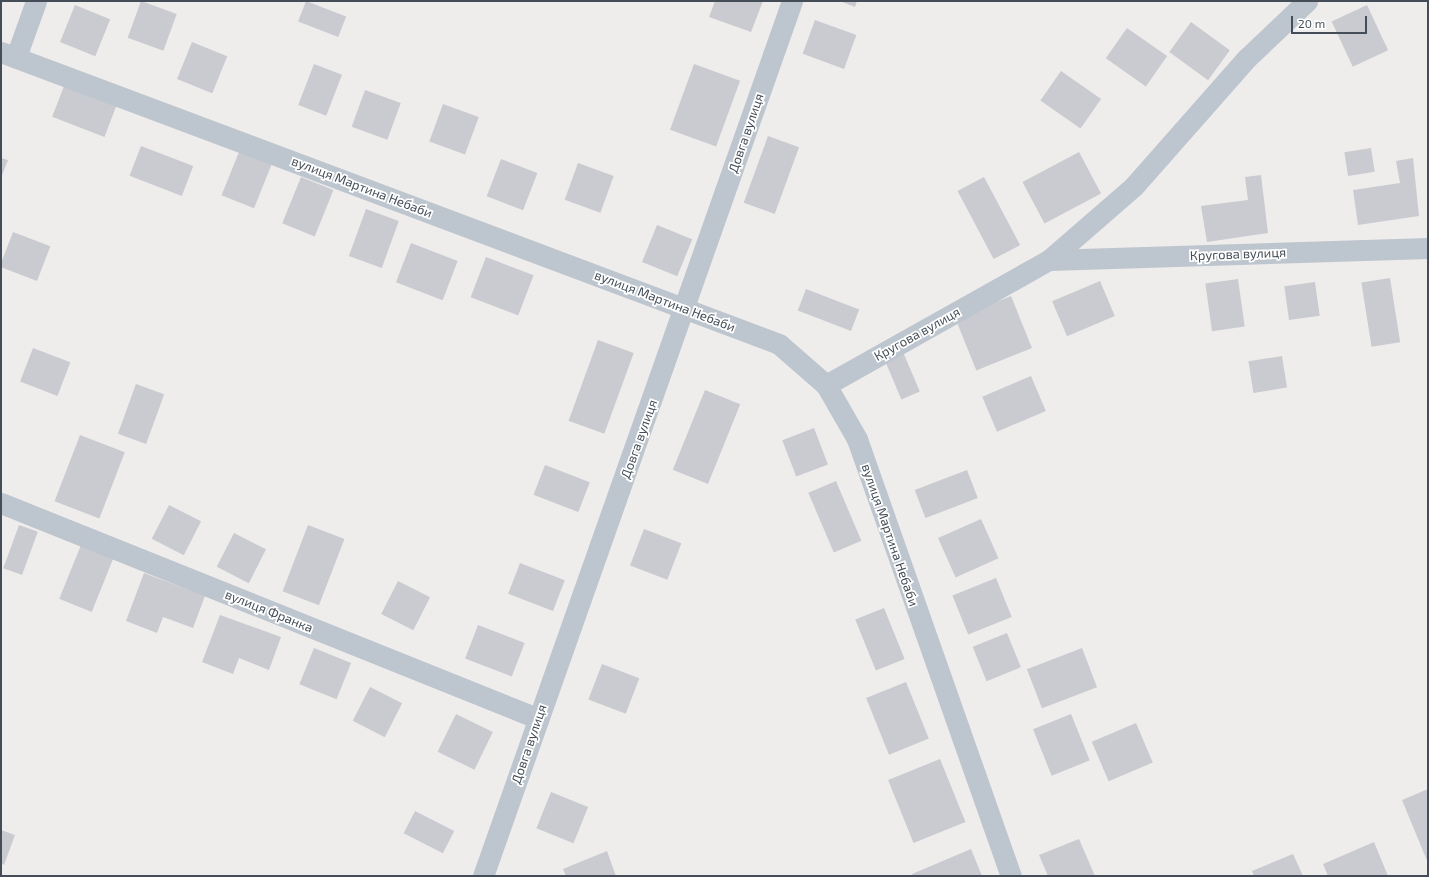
<!DOCTYPE html>
<html>
<head>
<meta charset="utf-8">
<style>
	body { margin:0 }
	#map { position:relative; width:1429px; height:877px; overflow:hidden; background:#efecec; font-family:"Exo 2",sans-serif }
	div>[style] { position:absolute }
	.building>* { inset:0; background:#c9cbd1; transform-origin:0 0 }
	.street>* { height:21px; margin:-10.5px; padding:0 10.5px; transform-origin:10.5px; border-radius:10.5px; background:#bdc5ce }
	span { translate:-50% -50%; white-space:nowrap; text-align:center; line-height:1.15; -webkit-text-stroke:3.5px #fff; paint-order:stroke }
	.street-label { font-size:13px; color:#454e58 }
	.frame { position:absolute; inset:0; border:2px solid #454e58; pointer-events:none }
	.scale { position:absolute; left:1291px; top:16px; width:76px; height:18px; box-sizing:border-box; border:2px solid #454e58; border-top:0; padding-left:5px; font-size:12px; line-height:14px; white-space:nowrap; color:#454e58; -webkit-text-stroke:3px #fff; paint-order:stroke }
</style>
</head>
<body>
<div id="map">
	<div class="building">
		<div style="left:141px;top:1px;width:38px;height:39px;rotate:20deg"></div>
		<div style="left:306px;top:1px;width:43px;height:22px;rotate:21deg"></div>
		<div style="clip-path:polygon(715px 1px,763px 1px,751px 32px,709px 17px)"></div>
		<div style="clip-path:polygon(840px 1px,857px 1px,855px 7px)"></div>
		<div style="left:75px;top:5px;width:38px;height:40px;rotate:22deg"></div>
		<div style="left:1367px;top:5px;width:50px;height:39px;rotate:65deg"></div>
		<div style="left:815px;top:20px;width:44px;height:36px;rotate:20deg"></div>
		<div style="left:1191px;top:22px;width:48px;height:37px;rotate:36deg"></div>
		<div style="left:1127px;top:28px;width:49px;height:37px;rotate:35deg"></div>
		<div style="left:192px;top:42px;width:38px;height:40px;rotate:22deg"></div>
		<div style="left:314px;top:64px;width:30px;height:44px;rotate:21deg"></div>
		<div style="left:694px;top:64px;width:49px;height:70px;rotate:20deg"></div>
		<div style="left:1061px;top:71px;width:49px;height:36px;rotate:35deg"></div>
		<div style="left:64px;top:86px;width:56px;height:33px;rotate:21deg"></div>
		<div style="left:365px;top:90px;width:38px;height:39px;rotate:20deg"></div>
		<div style="left:443px;top:104px;width:38px;height:40px;rotate:20deg"></div>
		<div style="left:768px;top:136px;width:33px;height:71px;rotate:20deg"></div>
		<div style="left:141px;top:146px;width:56px;height:32px;rotate:21deg"></div>
		<div style="left:241px;top:147px;width:35px;height:52px;rotate:22deg"></div>
		<div style="left:1371px;top:148px;width:24px;height:27px;rotate:81deg"></div>
		<div style="left:1079px;top:152px;width:47px;height:64px;rotate:62deg"></div>
		<div style="clip-path:polygon(1px 158px,8px 160px,1px 178px)"></div>
		<div style="clip-path:polygon(1413px 158px,1419px 216px,1358px 225px,1353px 190px,1400px 183px,1396px 161px)"></div>
		<div style="left:501px;top:159px;width:39px;height:40px;rotate:21deg"></div>
		<div style="left:578px;top:163px;width:38px;height:39px;rotate:20deg"></div>
		<div style="clip-path:polygon(1261px 175px,1268px 233px,1207px 242px,1201px 206px,1248px 200px,1245px 177px)"></div>
		<div style="left:301px;top:177px;width:35px;height:50px;rotate:22deg"></div>
		<div style="left:984px;top:177px;width:77px;height:30px;rotate:62deg"></div>
		<div style="left:366px;top:209px;width:35px;height:50px;rotate:20deg"></div>
		<div style="left:657px;top:225px;width:38px;height:40px;rotate:22deg"></div>
		<div style="left:13px;top:232px;width:40px;height:37px;rotate:21deg"></div>
		<div style="left:411px;top:243px;width:50px;height:42px;rotate:21deg"></div>
		<div style="left:486px;top:257px;width:51px;height:43px;rotate:21deg"></div>
		<div style="left:1390px;top:278px;width:65px;height:29px;rotate:81deg"></div>
		<div style="left:1238px;top:279px;width:48px;height:33px;rotate:82deg"></div>
		<div style="left:1100px;top:281px;width:38px;height:52px;rotate:67deg"></div>
		<div style="left:1315px;top:282px;width:34px;height:31px;rotate:82deg"></div>
		<div style="left:806px;top:289px;width:57px;height:23px;rotate:21deg"></div>
		<div style="left:1011px;top:296px;width:56px;height:60px;rotate:68deg"></div>
		<div style="left:598px;top:340px;width:38px;height:86px;rotate:20deg"></div>
		<div style="left:33px;top:348px;width:40px;height:36px;rotate:21deg"></div>
		<div style="left:903px;top:352px;width:43px;height:20px;rotate:67deg"></div>
		<div style="left:1282px;top:356px;width:32px;height:34px;rotate:81deg"></div>
		<div style="left:1031px;top:376px;width:38px;height:53px;rotate:67deg"></div>
		<div style="left:136px;top:384px;width:30px;height:53px;rotate:20deg"></div>
		<div style="left:705px;top:390px;width:38px;height:86px;rotate:22deg"></div>
		<div style="left:814px;top:428px;width:39px;height:34px;rotate:69deg"></div>
		<div style="left:80px;top:435px;width:48px;height:71px;rotate:21deg"></div>
		<div style="left:545px;top:465px;width:48px;height:32px;rotate:21deg"></div>
		<div style="left:967px;top:470px;width:30px;height:56px;rotate:69deg"></div>
		<div style="left:836px;top:481px;width:65px;height:30px;rotate:67deg"></div>
		<div style="left:169px;top:505px;width:36px;height:38px;rotate:27deg"></div>
		<div style="left:981px;top:519px;width:43px;height:47px;rotate:66deg"></div>
		<div style="left:19px;top:525px;width:20px;height:46px;rotate:20deg"></div>
		<div style="left:308px;top:525px;width:39px;height:71px;rotate:21deg"></div>
		<div style="left:644px;top:529px;width:40px;height:39px;rotate:21deg"></div>
		<div style="left:234px;top:533px;width:36px;height:38px;rotate:27deg"></div>
		<div style="left:81px;top:545px;width:35px;height:58px;rotate:22deg"></div>
		<div style="left:520px;top:563px;width:48px;height:33px;rotate:21deg"></div>
		<div style="clip-path:polygon(144px 573px,205px 596px,193px 628px,163px 617px,157px 633px,126px 621px)"></div>
		<div style="left:996px;top:578px;width:42px;height:47px;rotate:68deg"></div>
		<div style="left:398px;top:581px;width:36px;height:37px;rotate:27deg"></div>
		<div style="left:884px;top:608px;width:55px;height:31px;rotate:68deg"></div>
		<div style="clip-path:polygon(220px 615px,281px 637px,269px 670px,239px 658px,233px 674px,202px 662px)"></div>
		<div style="left:478px;top:625px;width:50px;height:36px;rotate:21deg"></div>
		<div style="left:1007px;top:633px;width:37px;height:37px;rotate:68deg"></div>
		<div style="left:314px;top:648px;width:40px;height:39px;rotate:22deg"></div>
		<div style="left:1082px;top:648px;width:42px;height:59px;rotate:69deg"></div>
		<div style="left:602px;top:664px;width:40px;height:38px;rotate:21deg"></div>
		<div style="left:906px;top:682px;width:61px;height:43px;rotate:68deg"></div>
		<div style="left:370px;top:687px;width:36px;height:38px;rotate:27deg"></div>
		<div style="left:456px;top:714px;width:41px;height:42px;rotate:26deg"></div>
		<div style="left:1071px;top:714px;width:50px;height:41px;rotate:68deg"></div>
		<div style="left:1136px;top:723px;width:43px;height:48px;rotate:67deg"></div>
		<div style="left:940px;top:759px;width:68px;height:56px;rotate:68deg"></div>
		<div style="clip-path:polygon(1428px 789px,1428px 863px,1402px 800px)"></div>
		<div style="left:551px;top:792px;width:40px;height:39px;rotate:22deg"></div>
		<div style="left:415px;top:811px;width:44px;height:25px;rotate:27deg"></div>
		<div style="clip-path:polygon(1px 830px,15px 835px,4px 865px,1px 863px)"></div>
		<div style="clip-path:polygon(1079px 839px,1095px 876px,1048px 876px,1039px 855px)"></div>
		<div style="clip-path:polygon(1374px 842px,1388px 876px,1328px 876px,1323px 864px)"></div>
		<div style="clip-path:polygon(971px 849px,982px 876px,913px 876px,912px 874px)"></div>
		<div style="clip-path:polygon(607px 851px,616px 876px,566px 876px,563px 869px)"></div>
		<div style="clip-path:polygon(1293px 854px,1303px 876px,1254px 876px,1252px 871px)"></div>
	</div>
	<div class="street">
		<div style="left:1px;top:52px;width:831px;rotate:20.57deg"></div>
		<div style="left:779px;top:344px;width:62px;rotate:41.1deg"></div>
		<div style="left:826px;top:385px;width:62px;rotate:60.1deg"></div>
		<div style="left:857px;top:439px;width:463px;rotate:70.6deg"></div>
		<div style="left:16px;top:57px;width:59px;rotate:-70.3deg"></div>
		<div style="left:1049px;top:260px;width:379px;rotate:-1.8deg"></div>
		<div style="left:826px;top:385px;width:256px;rotate:-29.3deg"></div>
		<div style="left:1049px;top:260px;width:113px;rotate:-41deg"></div>
		<div style="left:1134px;top:186px;width:171px;rotate:-48.6deg"></div>
		<div style="left:1247px;top:58px;width:83px;rotate:-43.5deg"></div>
		<div style="left:1px;top:503px;width:578px;rotate:21.86deg"></div>
		<div style="left:483px;top:876px;width:928px;rotate:-70.55deg"></div>
	</div>
	<div class="street-label">
		<span style="left:746px;top:133px;rotate:-71deg">Довга вулиця</span>
		<span style="left:362px;top:187px;rotate:21deg">вулиця Мартина Небаби</span>
		<span style="left:1238px;top:254px;rotate:-2deg">Кругова вулиця</span>
		<span style="left:665px;top:301px;rotate:21deg">вулиця Мартина Небаби</span>
		<span style="left:917px;top:334px;rotate:-29deg">Кругова вулиця</span>
		<span style="left:639px;top:439px;rotate:-70deg">Довга вулиця</span>
		<span style="left:890px;top:535px;rotate:71deg">вулиця Мартина Небаби</span>
		<span style="left:269px;top:611px;rotate:22deg">вулиця Франка</span>
		<span style="left:529px;top:744px;rotate:-71deg">Довга вулиця</span>
	</div>
	<div class="frame"></div>
	<div class="scale">20 m</div>
</div>
</body>
</html>
